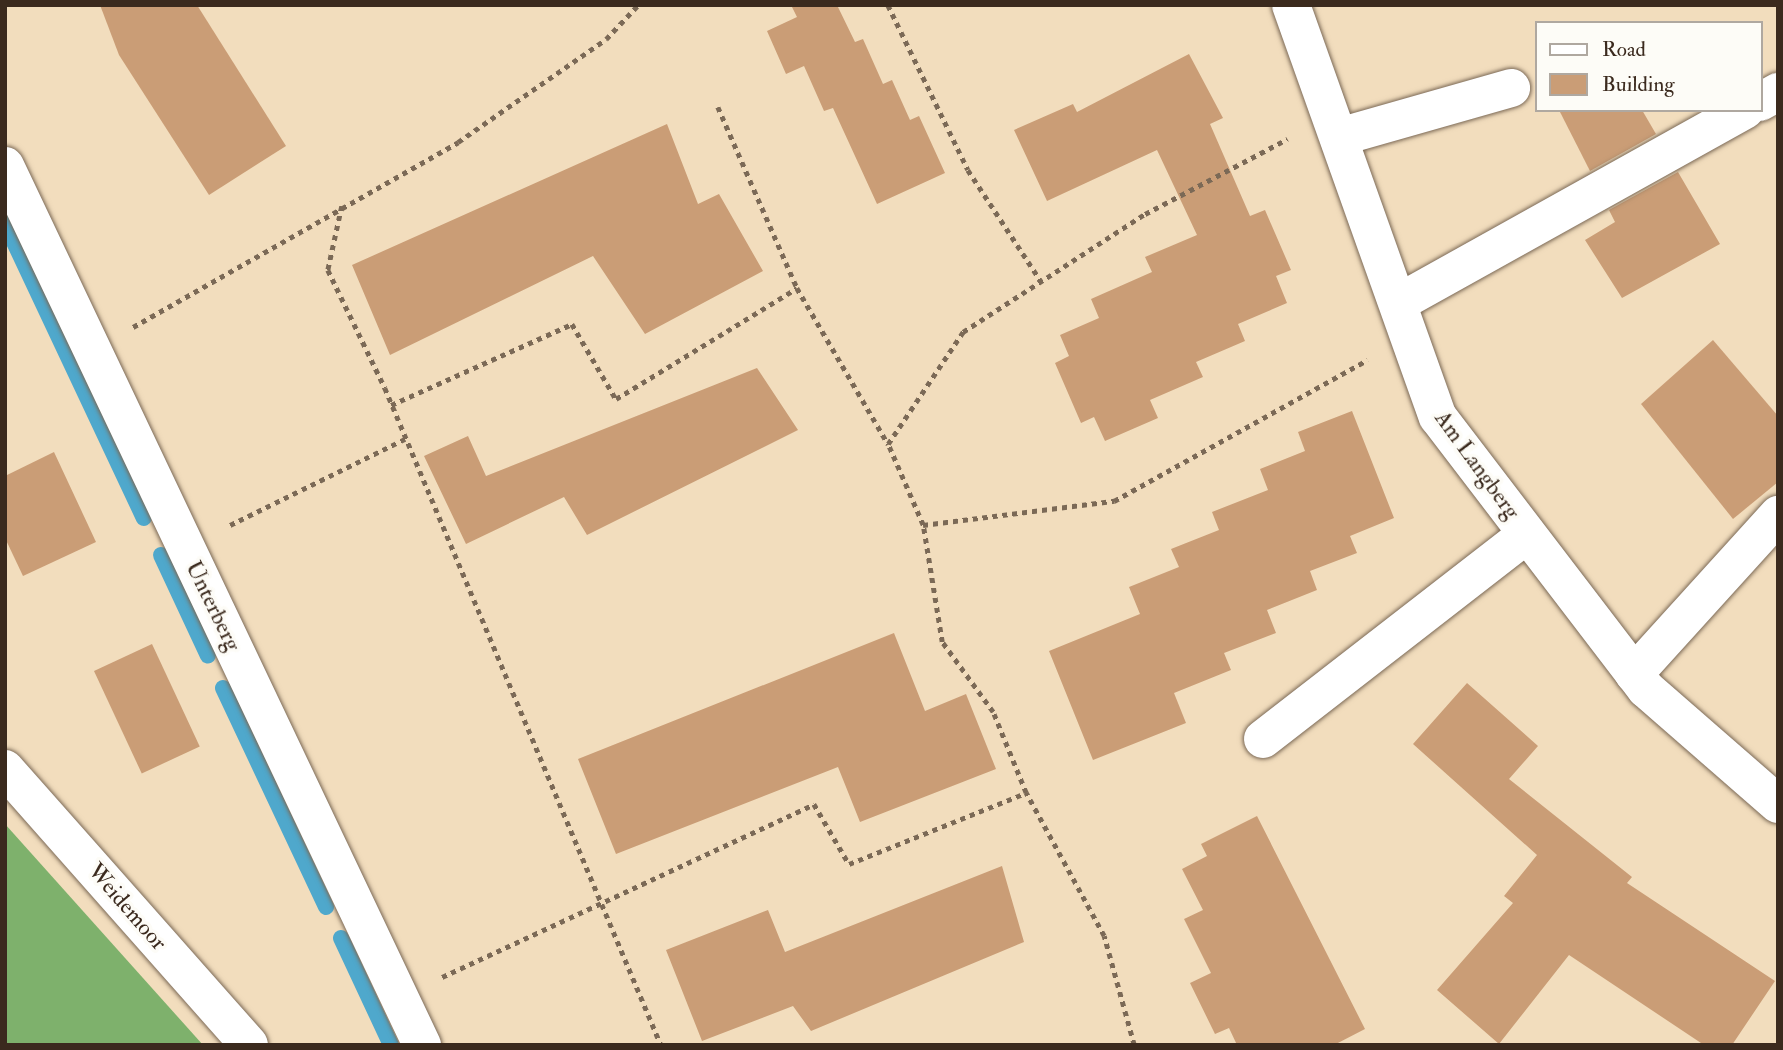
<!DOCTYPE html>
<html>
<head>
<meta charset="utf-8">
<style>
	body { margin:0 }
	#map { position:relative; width:1783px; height:1050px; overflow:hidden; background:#f2ddbd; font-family:"IM FELL Double Pica",serif }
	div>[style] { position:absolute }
	.forest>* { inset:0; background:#7eb16c }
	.stream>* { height:16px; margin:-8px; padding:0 8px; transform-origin:8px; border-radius:8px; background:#4fa8cc }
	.building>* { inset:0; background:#ca9d76; transform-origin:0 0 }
	.path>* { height:4.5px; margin-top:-2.25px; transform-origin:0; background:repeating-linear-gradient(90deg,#7b6956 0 5px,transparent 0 10px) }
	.roads { filter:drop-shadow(0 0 2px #7b6956) drop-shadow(0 0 2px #7b6956) }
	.minor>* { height:38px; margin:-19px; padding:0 19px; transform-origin:19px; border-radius:19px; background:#fff }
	span { translate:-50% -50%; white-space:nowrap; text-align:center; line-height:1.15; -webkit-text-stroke:7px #fdfcf7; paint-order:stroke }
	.street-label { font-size:23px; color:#3b2a1e }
	.frame { position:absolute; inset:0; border:7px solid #3b2a1e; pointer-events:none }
	.legend { position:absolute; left:1535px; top:21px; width:228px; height:91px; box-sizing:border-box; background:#fdfcf7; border:2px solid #afa8a0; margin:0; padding:9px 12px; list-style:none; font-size:21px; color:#3b2a1e }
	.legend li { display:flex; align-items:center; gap:14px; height:35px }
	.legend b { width:35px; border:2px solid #afa8a0 }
</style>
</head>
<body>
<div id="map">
	<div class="forest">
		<div style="clip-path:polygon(5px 824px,203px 1045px,5px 1045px)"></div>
	</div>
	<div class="stream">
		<div style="left:5px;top:223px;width:326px;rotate:64.8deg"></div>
		<div style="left:161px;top:555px;width:111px;rotate:65deg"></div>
		<div style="left:223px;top:688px;width:242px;rotate:64.8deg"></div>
		<div style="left:341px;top:938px;width:118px;rotate:65deg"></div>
	</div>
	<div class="building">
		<div style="clip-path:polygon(100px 5px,197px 5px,286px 146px,209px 195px,119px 55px)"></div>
		<div style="clip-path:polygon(791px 5px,837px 5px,855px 42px,863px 39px,883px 84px,892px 80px,910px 120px,919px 116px,945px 173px,877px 204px,833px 108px,824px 111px,804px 66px,786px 74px,767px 31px,797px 17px)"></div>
		<div style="clip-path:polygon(1189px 54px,1223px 118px,1210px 124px,1250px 216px,1265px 210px,1291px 270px,1276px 276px,1287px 303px,1238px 324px,1245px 341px,1196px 362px,1203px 377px,1150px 400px,1158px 418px,1105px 441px,1094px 417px,1081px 423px,1055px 363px,1069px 356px,1060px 335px,1099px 318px,1091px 299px,1152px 272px,1145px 257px,1197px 235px,1157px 150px,1047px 201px,1014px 130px,1073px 104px,1077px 112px)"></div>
		<div style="clip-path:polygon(1559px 110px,1642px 110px,1656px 134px,1590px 171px)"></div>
		<div style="clip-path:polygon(667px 124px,698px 204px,719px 194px,763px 271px,645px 334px,593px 256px,390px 355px,352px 265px)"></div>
		<div style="clip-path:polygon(1678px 172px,1720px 244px,1622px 298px,1585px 240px,1615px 222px,1609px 210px)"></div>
		<div style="clip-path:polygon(1713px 340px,1778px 416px,1778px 482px,1733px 519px,1641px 404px)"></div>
		<div style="clip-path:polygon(757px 368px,798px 430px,587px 535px,564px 497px,466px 544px,424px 456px,468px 436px,486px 476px)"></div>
		<div style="clip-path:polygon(1352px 411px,1394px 518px,1350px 536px,1357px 553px,1310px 571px,1317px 590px,1267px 610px,1276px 633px,1224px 653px,1231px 670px,1174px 693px,1186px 723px,1093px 760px,1049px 651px,1140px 614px,1129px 587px,1179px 567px,1171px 549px,1219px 530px,1212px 512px,1268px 490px,1260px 469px,1305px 451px,1298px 432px)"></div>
		<div style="clip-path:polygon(54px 452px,96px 542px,23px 576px,5px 538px,5px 476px)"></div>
		<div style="clip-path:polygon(894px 633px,925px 711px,966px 694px,996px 769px,860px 822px,838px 767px,616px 854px,578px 759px)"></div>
		<div style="left:152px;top:644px;width:113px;height:64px;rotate:65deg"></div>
		<div style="clip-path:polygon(1467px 683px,1538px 746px,1509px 779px,1632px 877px,1627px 883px,1775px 981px,1732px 1045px,1704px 1045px,1569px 955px,1499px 1044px,1437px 990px,1513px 903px,1504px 896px,1537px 855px,1413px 744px)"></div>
		<div style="clip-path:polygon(1257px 816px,1365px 1029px,1334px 1045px,1237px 1045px,1229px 1028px,1215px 1034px,1190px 983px,1211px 973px,1184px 919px,1203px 910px,1182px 869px,1207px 856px,1201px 844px)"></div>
		<div style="clip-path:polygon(1002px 866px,1024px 942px,811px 1031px,793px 1006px,702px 1041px,666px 950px,768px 910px,785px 952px)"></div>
	</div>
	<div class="path">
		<div style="left:888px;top:5px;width:183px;rotate:64.1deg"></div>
		<div style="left:968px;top:170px;width:133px;rotate:56.7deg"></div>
		<div style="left:718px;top:107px;width:197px;rotate:66.4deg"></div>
		<div style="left:797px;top:288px;width:181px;rotate:59.7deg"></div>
		<div style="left:342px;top:206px;width:66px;rotate:102.3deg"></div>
		<div style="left:328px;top:270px;width:131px;rotate:64.2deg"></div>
		<div style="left:385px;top:388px;width:713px;rotate:67.21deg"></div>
		<div style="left:133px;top:327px;width:374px;rotate:-29.6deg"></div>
		<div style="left:458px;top:142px;width:180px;rotate:-34.8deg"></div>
		<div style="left:606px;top:39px;width:47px;rotate:-46.7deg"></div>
		<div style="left:391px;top:405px;width:198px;rotate:-24.1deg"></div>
		<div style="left:572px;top:324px;width:87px;rotate:59.6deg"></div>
		<div style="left:616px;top:399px;width:212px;rotate:-31.5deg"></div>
		<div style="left:230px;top:525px;width:195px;rotate:-26.2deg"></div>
		<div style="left:923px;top:525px;width:193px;rotate:-7.2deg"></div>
		<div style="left:1114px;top:501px;width:290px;rotate:-29.1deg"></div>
		<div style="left:442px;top:977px;width:410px;rotate:-24.9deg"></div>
		<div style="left:814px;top:804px;width:69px;rotate:59.7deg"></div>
		<div style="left:849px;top:864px;width:191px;rotate:-21.9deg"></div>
		<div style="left:1134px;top:1045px;width:113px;rotate:-105.4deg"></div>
		<div style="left:1104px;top:936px;width:163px;rotate:-118.6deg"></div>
		<div style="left:1026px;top:793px;width:87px;rotate:-112.2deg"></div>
		<div style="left:993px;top:712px;width:87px;rotate:-126.1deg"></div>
		<div style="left:942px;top:642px;width:119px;rotate:-99.2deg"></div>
		<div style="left:923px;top:525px;width:88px;rotate:-113.4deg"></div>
		<div style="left:888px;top:444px;width:135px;rotate:-56.2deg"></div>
		<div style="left:963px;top:332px;width:217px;rotate:-33deg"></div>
		<div style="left:1145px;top:214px;width:161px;rotate:-27.8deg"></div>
	</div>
	<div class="roads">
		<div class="minor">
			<div style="left:1291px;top:5px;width:437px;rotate:70.4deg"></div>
			<div style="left:1438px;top:417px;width:342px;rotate:52.6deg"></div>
			<div style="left:1646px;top:689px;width:175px;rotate:41.1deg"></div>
			<div style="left:1760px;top:102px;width:21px;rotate:-29deg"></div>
			<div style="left:1339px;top:137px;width:179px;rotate:-15.9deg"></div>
			<div style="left:5px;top:166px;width:973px;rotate:64.62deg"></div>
			<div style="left:1398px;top:303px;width:397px;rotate:-29.1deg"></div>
			<div style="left:1634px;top:674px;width:215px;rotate:-47.8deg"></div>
			<div style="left:1263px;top:739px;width:334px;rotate:-37.8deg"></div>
			<div style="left:5px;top:769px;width:368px;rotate:48.5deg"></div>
		</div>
	</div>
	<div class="street-label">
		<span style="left:1477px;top:465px;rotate:54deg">Am Langberg</span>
		<span style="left:213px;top:606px;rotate:64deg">Unterberg</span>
		<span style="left:127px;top:907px;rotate:49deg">Weidemoor</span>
	</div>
	<div class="frame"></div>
	<ul class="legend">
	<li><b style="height:9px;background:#fff"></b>Road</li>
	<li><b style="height:19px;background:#ca9d76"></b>Building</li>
	</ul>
</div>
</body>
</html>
